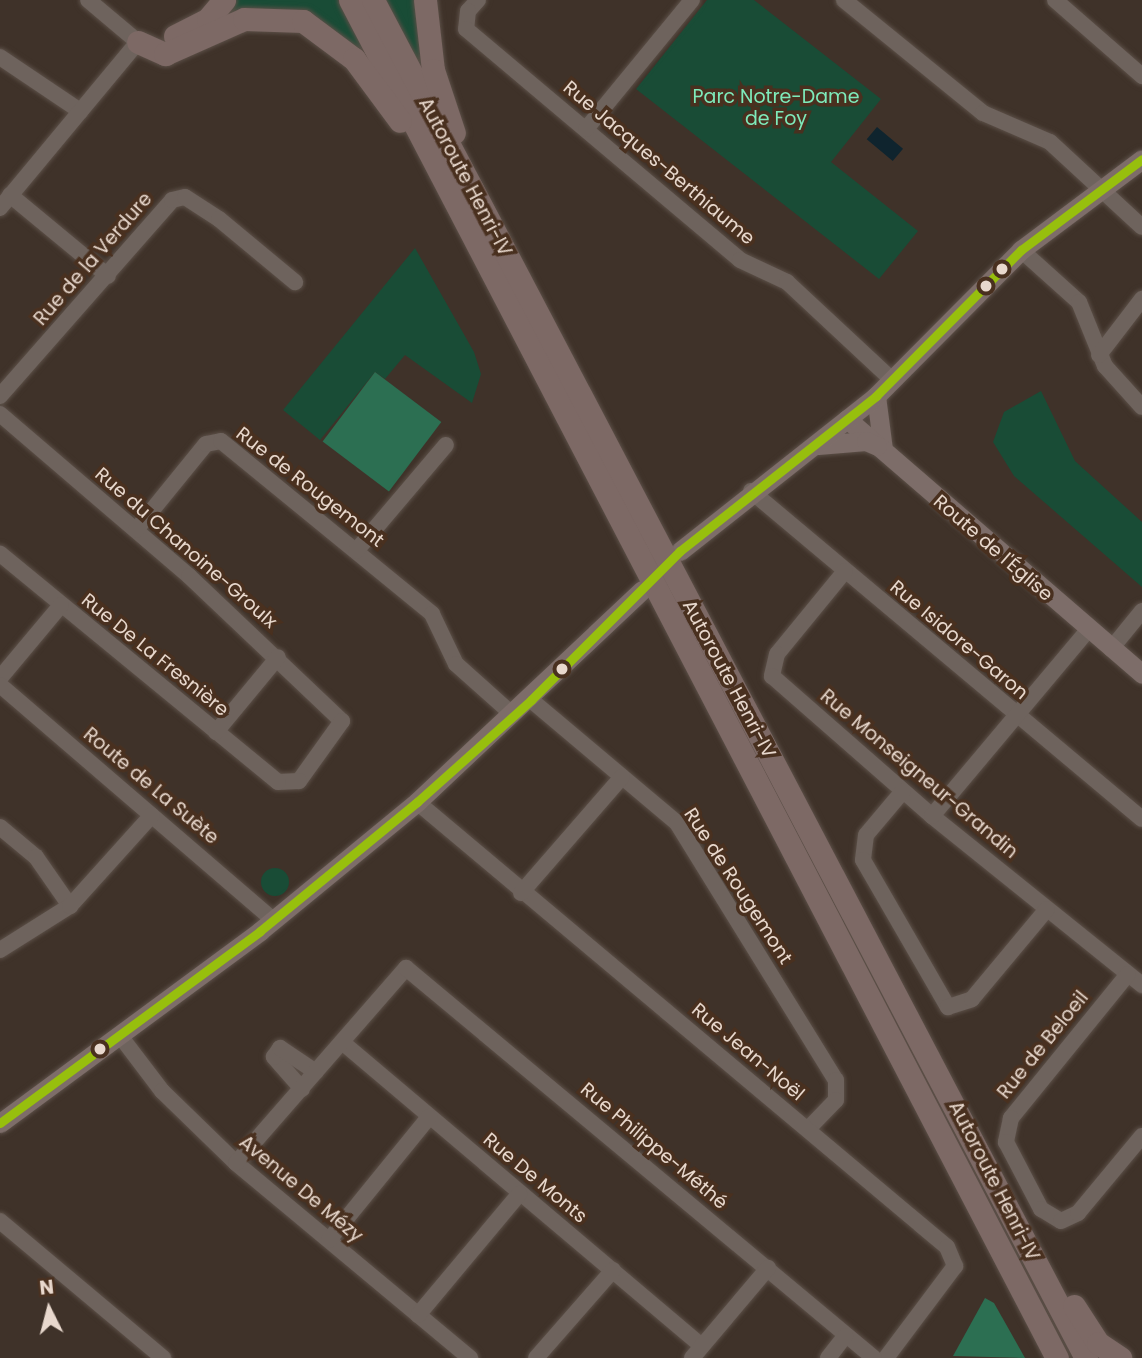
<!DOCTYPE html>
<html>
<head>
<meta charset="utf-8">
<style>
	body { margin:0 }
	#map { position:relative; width:1142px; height:1358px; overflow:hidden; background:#3f3229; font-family:Poppins,sans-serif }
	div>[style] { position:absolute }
	.green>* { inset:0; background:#194c36 }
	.round { border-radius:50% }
	.forest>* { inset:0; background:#2c6f52; transform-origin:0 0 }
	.water>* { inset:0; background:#0f242e; transform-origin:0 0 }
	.roads { filter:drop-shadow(0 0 2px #5b4f47) drop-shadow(0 0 2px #5b4f47) }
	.minor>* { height:16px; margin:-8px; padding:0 8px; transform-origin:8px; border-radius:8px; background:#6e635d }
	.major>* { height:19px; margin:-9.5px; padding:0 9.5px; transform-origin:9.5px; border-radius:9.5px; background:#7d6d69 }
	.highway>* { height:23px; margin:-11.5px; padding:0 11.5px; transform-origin:11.5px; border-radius:11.5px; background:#7d6965 }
	.bus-1>* { height:9px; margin:-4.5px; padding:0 4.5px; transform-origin:4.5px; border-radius:4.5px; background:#97bf0d }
	.dots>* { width:19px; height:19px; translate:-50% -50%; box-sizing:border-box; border:4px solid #49301f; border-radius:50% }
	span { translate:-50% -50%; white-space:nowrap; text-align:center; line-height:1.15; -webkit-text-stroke:7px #49301f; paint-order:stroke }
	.park-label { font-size:19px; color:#7eeaba }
	.street-label { font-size:19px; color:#e8d8cd }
	.north { position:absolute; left:14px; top:1274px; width:70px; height:70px; -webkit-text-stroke:5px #49301f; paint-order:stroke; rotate:354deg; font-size:19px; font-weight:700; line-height:28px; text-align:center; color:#e8d8cd }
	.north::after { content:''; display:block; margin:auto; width:24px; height:32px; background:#e8d8cd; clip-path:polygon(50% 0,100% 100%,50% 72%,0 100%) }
</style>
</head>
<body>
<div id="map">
	<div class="green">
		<div style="clip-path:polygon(232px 0,338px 0,389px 95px,291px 10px,253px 9px,210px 23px)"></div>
		<div style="clip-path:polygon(382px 0,421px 0,437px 100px)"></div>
		<div style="clip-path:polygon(707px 0,754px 0,881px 99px,831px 162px,918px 231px,879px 279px,636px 89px)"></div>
		<div style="clip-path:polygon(415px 248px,474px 352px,481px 374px,472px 403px,405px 355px,385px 379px,375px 372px,320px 440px,283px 410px)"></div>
		<div style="clip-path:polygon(1041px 391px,1075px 461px,1142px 522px,1142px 587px,1014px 476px,993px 442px,1004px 412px)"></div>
		<div class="round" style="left:261px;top:868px;width:28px;height:28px"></div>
	</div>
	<div class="forest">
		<div style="left:375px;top:372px;width:83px;height:87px;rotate:37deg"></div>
		<div style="clip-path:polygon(985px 1298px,994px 1303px,1025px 1358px,953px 1356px)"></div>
	</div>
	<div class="water">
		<div style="left:877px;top:127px;width:34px;height:16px;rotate:40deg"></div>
	</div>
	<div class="roads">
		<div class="minor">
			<div style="left:478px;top:0;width:15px;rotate:132deg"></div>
			<div style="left:468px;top:11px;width:18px;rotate:96deg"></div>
			<div style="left:466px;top:29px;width:358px;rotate:40.1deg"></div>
			<div style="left:740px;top:260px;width:52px;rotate:25.1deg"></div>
			<div style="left:787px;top:282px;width:144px;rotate:43deg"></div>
			<div style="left:844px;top:0;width:179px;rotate:39.1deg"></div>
			<div style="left:983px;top:113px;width:73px;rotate:23.4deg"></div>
			<div style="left:1050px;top:142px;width:125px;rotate:42.7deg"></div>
			<div style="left:1055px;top:0;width:116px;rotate:41.1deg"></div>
			<div style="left:0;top:57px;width:97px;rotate:34deg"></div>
			<div style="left:586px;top:129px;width:167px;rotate:-50.6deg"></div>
			<div style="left:10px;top:195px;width:127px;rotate:39.6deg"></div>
			<div style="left:0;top:208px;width:216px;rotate:-50.3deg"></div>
			<div style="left:138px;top:42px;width:65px;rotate:-140deg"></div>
			<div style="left:1021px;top:250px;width:78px;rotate:41.9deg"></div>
			<div style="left:1079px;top:302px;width:69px;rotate:67.9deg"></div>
			<div style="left:1105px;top:366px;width:55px;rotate:47.9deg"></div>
			<div style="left:1099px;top:355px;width:71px;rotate:-52.5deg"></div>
			<div style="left:0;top:396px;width:261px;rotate:-48.7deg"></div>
			<div style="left:172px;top:200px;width:13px;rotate:-13deg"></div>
			<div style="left:185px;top:197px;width:40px;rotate:32.9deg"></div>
			<div style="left:219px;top:219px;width:99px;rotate:39.7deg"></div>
			<div style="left:0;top:414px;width:249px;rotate:40.6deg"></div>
			<div style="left:189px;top:576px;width:211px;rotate:43.5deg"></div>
			<div style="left:342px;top:721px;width:74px;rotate:125.6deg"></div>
			<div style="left:299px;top:781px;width:21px;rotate:177deg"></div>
			<div style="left:278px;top:782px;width:360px;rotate:-140.6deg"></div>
			<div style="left:751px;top:491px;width:510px;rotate:39.99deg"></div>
			<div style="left:136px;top:530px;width:111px;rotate:-50.9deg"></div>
			<div style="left:206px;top:444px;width:15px;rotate:-11deg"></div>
			<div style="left:221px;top:441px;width:273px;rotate:39.3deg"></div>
			<div style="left:432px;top:614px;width:55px;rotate:64.4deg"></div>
			<div style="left:456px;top:664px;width:76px;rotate:41.8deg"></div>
			<div style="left:356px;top:551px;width:139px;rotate:-49.7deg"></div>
			<div style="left:845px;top:571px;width:107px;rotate:129.3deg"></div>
			<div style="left:777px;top:654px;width:23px;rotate:103deg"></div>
			<div style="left:772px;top:676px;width:213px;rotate:41.2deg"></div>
			<div style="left:932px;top:816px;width:270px;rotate:38.8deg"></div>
			<div style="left:1111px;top:649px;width:49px;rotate:-50.8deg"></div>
			<div style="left:0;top:678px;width:95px;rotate:-50.1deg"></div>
			<div style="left:0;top:685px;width:362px;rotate:40.7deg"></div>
			<div style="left:531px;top:700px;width:191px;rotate:40.1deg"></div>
			<div style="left:677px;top:823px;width:302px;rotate:58.3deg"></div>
			<div style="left:836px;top:1080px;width:20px;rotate:90deg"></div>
			<div style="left:836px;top:1100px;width:40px;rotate:134deg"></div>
			<div style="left:216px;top:732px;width:97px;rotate:-50.4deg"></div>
			<div style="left:903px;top:791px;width:57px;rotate:130.1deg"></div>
			<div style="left:866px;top:835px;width:25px;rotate:97deg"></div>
			<div style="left:863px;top:860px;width:170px;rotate:60deg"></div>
			<div style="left:948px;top:1007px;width:25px;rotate:-18deg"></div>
			<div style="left:972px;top:999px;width:117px;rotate:-50.2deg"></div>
			<div style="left:417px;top:802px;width:692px;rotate:40.02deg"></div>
			<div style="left:947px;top:1247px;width:21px;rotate:67deg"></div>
			<div style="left:955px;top:1266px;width:115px;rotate:126.9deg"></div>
			<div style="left:932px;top:816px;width:241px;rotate:-50deg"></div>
			<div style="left:0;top:827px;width:47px;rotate:39.8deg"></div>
			<div style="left:36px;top:857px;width:60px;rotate:55.2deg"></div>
			<div style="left:521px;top:893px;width:154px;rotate:-49deg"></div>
			<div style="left:0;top:950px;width:83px;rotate:-32.2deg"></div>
			<div style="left:70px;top:906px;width:122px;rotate:-48deg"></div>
			<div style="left:1128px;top:974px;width:186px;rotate:129.1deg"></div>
			<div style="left:1011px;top:1118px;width:25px;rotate:102deg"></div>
			<div style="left:1006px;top:1142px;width:76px;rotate:62.4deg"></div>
			<div style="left:1041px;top:1209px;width:23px;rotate:31deg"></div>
			<div style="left:1061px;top:1221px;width:19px;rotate:-25deg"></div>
			<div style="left:1078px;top:1213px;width:100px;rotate:-50.3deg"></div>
			<div style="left:121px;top:1037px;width:68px;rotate:52.8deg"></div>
			<div style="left:162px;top:1091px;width:103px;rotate:44.2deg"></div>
			<div style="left:236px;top:1163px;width:305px;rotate:39.8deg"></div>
			<div style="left:342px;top:1042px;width:471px;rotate:40.2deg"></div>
			<div style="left:302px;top:1089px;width:43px;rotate:-131.2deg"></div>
			<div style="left:274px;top:1057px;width:11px;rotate:-56deg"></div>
			<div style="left:280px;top:1048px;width:43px;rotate:33.7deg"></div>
			<div style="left:236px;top:1163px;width:259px;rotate:-48.9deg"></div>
			<div style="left:406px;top:968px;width:609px;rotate:39.81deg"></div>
			<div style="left:0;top:1221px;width:213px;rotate:40deg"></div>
			<div style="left:329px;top:1240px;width:159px;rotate:-50.9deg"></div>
			<div style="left:418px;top:1315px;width:158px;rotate:-50.1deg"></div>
			<div style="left:536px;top:1358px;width:117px;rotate:-48.8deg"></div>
			<div style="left:692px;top:1358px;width:118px;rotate:-49.8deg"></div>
			<div style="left:828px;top:1358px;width:28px;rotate:-52deg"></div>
		</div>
		<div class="major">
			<div style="left:876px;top:396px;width:53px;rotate:82.5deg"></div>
			<div style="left:847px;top:419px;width:390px;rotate:40.8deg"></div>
			<div style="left:818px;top:445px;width:48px;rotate:-4.8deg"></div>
			<div style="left:866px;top:441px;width:12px;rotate:24deg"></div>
			<div style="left:680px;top:551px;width:250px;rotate:-38.3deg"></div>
			<div style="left:876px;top:396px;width:206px;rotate:-45.2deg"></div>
			<div style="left:1021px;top:250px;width:151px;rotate:-36.9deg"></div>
			<div style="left:0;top:1123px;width:323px;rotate:-36.4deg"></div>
			<div style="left:260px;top:931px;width:203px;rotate:-39.4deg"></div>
			<div style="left:417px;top:802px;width:309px;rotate:-43.3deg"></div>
		</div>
		<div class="highway">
			<div style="left:350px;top:0;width:1531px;rotate:62.5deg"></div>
			<div style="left:373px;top:0;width:1534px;rotate:62.3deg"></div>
			<div style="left:425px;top:0;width:70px;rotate:83.5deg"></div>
			<div style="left:433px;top:70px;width:66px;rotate:71.6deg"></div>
			<div style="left:175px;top:36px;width:37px;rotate:-27deg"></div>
			<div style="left:208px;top:19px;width:25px;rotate:-50deg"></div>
			<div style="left:138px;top:42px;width:30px;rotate:24deg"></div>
			<div style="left:165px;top:54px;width:86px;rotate:-23.9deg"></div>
			<div style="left:244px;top:19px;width:59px;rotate:1.9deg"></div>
			<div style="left:303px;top:21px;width:64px;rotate:36.7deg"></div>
			<div style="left:354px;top:59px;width:77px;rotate:53.4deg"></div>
			<div style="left:1074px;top:1306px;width:44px;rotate:57deg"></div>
			<div style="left:1098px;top:1343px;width:27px;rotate:34deg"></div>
		</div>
	</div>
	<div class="bus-1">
		<div style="left:0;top:1123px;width:323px;rotate:-36.4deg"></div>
		<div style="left:260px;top:931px;width:203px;rotate:-39.4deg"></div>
		<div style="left:417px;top:802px;width:153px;rotate:-41.8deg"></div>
		<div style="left:531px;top:700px;width:211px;rotate:-45deg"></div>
		<div style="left:680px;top:551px;width:250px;rotate:-38.3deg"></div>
		<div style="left:876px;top:396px;width:206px;rotate:-45.2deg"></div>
		<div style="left:1021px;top:250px;width:151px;rotate:-36.9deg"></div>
	</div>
	<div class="dots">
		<div style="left:1002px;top:269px;background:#e8d8cd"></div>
		<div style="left:986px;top:286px;background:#e8d8cd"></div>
		<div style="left:562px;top:669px;background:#e8d8cd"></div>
		<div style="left:100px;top:1049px;background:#e8d8cd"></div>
	</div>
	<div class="park-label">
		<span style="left:776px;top:108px">Parc Notre-Dame<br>de Foy</span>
	</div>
	<div class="street-label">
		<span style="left:659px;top:163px;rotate:40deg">Rue Jacques-Berthiaume</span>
		<span style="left:465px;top:177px;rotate:62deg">Autoroute Henri-IV</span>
		<span style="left:93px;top:259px;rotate:-49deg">Rue de la Verdure</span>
		<span style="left:310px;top:487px;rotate:38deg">Rue de Rougemont</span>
		<span style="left:186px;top:548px;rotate:41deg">Rue du Chanoine-Groulx</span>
		<span style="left:993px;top:548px;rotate:41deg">Route de l'Église</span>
		<span style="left:959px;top:640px;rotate:40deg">Rue Isidore-Garon</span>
		<span style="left:155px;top:655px;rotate:39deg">Rue De La Fresnière</span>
		<span style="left:729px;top:679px;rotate:62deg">Autoroute Henri-IV</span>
		<span style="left:919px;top:774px;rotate:40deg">Rue Monseigneur-Grandin</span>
		<span style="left:151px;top:786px;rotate:40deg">Route de La Suète</span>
		<span style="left:738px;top:886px;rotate:57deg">Rue de Rougemont</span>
		<span style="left:1043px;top:1045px;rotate:-51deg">Rue de Beloeil</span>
		<span style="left:748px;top:1052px;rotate:40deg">Rue Jean-Noël</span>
		<span style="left:654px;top:1146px;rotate:40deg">Rue Philippe-Méthé</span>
		<span style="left:535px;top:1178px;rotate:40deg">Rue De Monts</span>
		<span style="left:994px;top:1181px;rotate:63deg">Autoroute Henri-IV</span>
		<span style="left:301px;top:1189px;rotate:40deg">Avenue De Mézy</span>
	</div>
	<div class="north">N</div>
</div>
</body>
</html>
